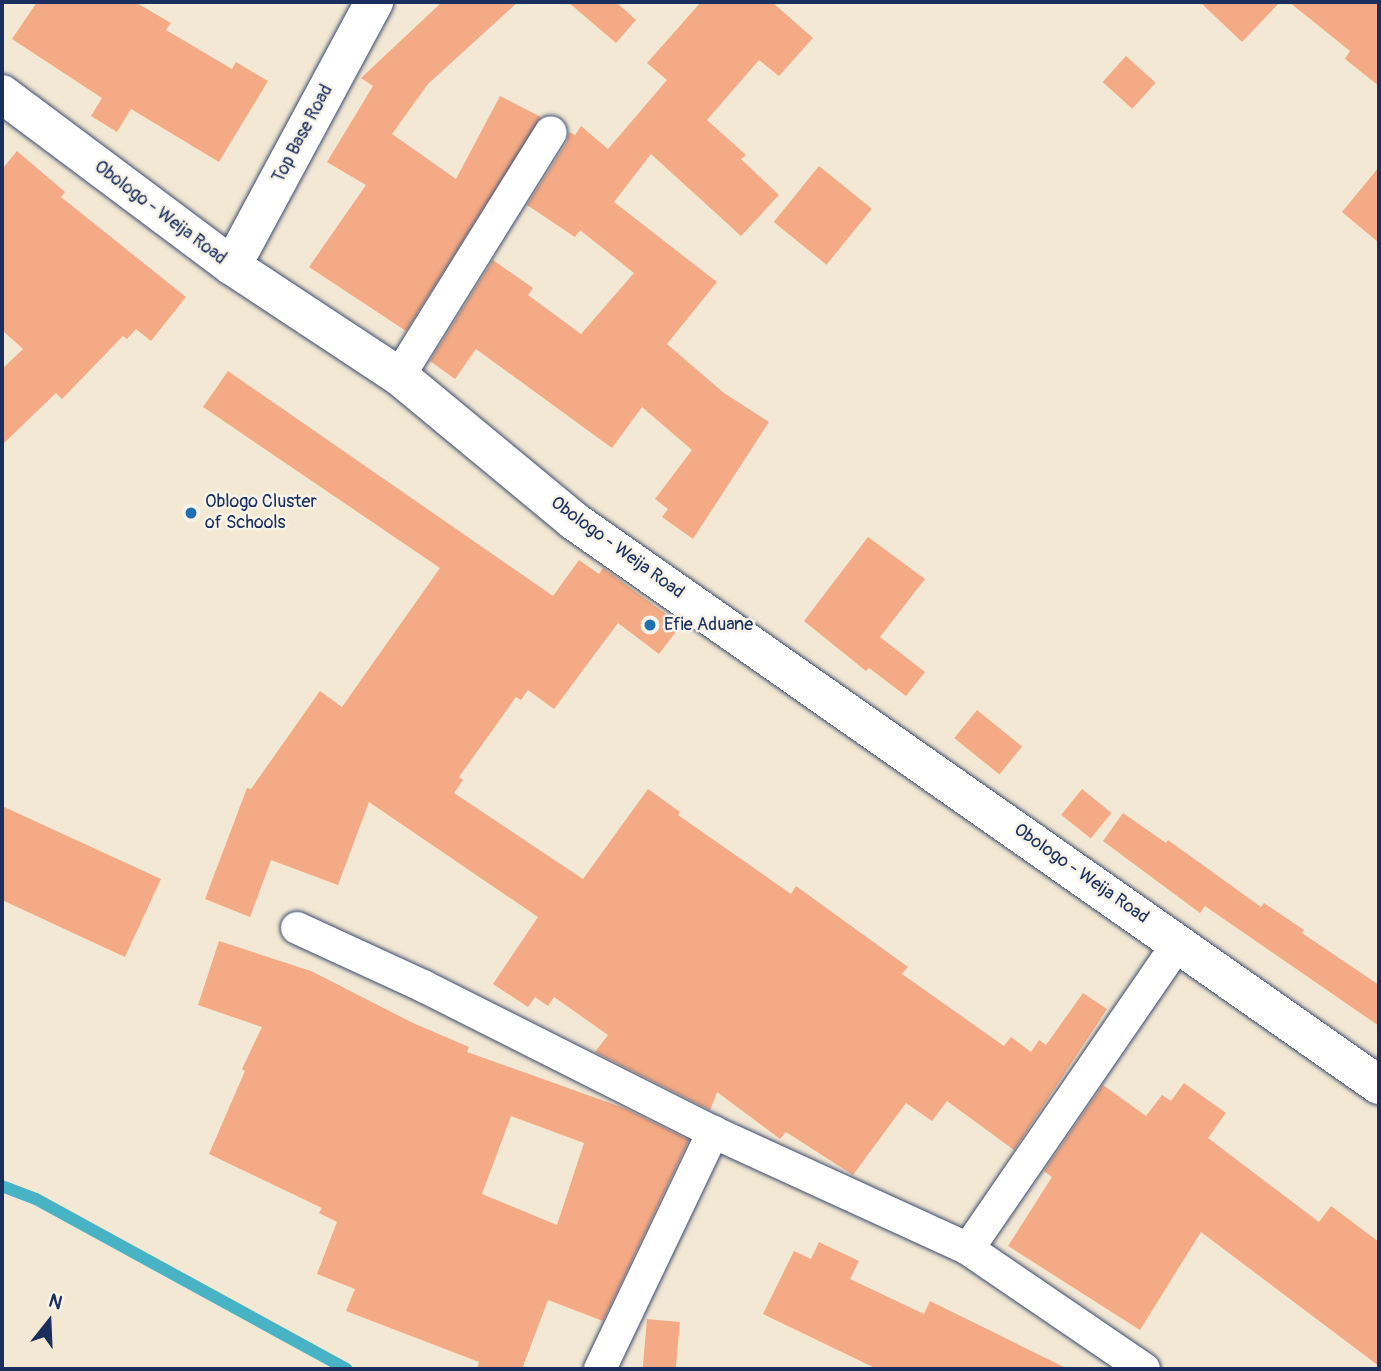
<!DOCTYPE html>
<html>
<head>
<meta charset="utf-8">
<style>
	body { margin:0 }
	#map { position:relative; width:1381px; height:1371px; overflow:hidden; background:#f3e8d3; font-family:Pangolin,sans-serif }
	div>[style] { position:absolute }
	.stream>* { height:12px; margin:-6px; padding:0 6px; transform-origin:6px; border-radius:6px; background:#47b3c5 }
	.building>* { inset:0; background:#f4aa85; transform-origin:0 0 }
	.roads { filter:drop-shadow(0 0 2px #3b4b70) drop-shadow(0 0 2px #3b4b70) }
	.minor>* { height:32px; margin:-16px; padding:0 16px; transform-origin:16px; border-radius:16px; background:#fff }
	.tertiary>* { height:38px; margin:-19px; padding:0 19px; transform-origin:19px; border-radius:19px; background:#fff }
	.dots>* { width:19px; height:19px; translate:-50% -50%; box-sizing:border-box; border:4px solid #f7f3e8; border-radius:50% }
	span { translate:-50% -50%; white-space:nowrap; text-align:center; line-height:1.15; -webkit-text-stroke:5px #f7f3e8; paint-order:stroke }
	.street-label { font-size:18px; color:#1b2f5e }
	.poi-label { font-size:18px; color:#1b2f5e }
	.left { translate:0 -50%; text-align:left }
	.frame { position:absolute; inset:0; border:4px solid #1b2f5e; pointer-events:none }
	.north { position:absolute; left:14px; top:1287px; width:70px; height:70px; -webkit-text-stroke:5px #f7f3e8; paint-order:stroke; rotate:18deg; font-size:19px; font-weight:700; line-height:28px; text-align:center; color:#1b2f5e }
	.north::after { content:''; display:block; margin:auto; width:24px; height:32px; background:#1b2f5e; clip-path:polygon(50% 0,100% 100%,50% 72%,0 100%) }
</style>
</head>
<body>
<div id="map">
	<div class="stream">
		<div style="left:2px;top:1186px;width:36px;rotate:21deg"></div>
		<div style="left:36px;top:1199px;width:354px;rotate:28.7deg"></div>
	</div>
	<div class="building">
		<div style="clip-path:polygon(37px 2px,135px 2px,171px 23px,166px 30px,232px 69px,236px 62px,268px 81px,219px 162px,131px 109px,117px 132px,91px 116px,102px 98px,12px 39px)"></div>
		<div style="clip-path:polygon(442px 2px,518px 2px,428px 84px,392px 134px,456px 179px,500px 96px,541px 117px,406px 331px,309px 267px,366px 185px,327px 162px,373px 86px,361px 78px)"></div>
		<div style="clip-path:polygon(568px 2px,616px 2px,636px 20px,616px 43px)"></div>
		<div style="clip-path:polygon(701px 2px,772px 2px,813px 38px,779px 76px,759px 60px,707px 120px,746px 155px,741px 159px,779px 195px,741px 236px,651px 154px,614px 202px,717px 282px,667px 344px,724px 393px,769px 422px,693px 539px,662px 517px,668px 509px,655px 499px,692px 450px,642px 407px,612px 448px,476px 349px,455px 379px,430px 361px,493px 260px,533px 288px,528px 295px,581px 334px,634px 273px,580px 230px,575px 237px,527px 205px,567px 142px,569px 132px,575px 135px,581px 126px,608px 149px,667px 80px,647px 63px)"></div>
		<div style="clip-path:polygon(1200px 2px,1280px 2px,1242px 42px)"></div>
		<div style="clip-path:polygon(1289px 2px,1379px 2px,1379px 86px,1345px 59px,1350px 51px)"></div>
		<div style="left:1126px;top:56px;width:40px;height:35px;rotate:42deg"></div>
		<div style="clip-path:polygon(17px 151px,65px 192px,61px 197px,186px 297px,151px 341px,136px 329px,127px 339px,123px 336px,62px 399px,56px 393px,2px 445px,2px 369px,23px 349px,2px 330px,2px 169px)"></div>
		<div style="left:819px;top:166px;width:68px;height:72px;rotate:39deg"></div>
		<div style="clip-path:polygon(1379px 167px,1379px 243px,1342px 212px)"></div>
		<div style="clip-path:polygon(228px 371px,553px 596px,579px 560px,599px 574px,603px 568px,681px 625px,659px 654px,618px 623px,554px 709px,528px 690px,521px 700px,516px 697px,459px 777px,463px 780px,454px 793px,583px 879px,648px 789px,680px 812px,678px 815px,791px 894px,796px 886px,908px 967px,902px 974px,1004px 1046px,1011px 1037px,1031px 1052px,1039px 1040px,1046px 1045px,1083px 993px,1107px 1009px,1014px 1150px,947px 1101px,932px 1121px,906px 1103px,853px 1175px,786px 1132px,780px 1139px,717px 1092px,710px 1110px,595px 1052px,608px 1035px,554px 997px,548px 1006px,535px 997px,528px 1007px,493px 984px,538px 917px,369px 802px,338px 885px,271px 860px,250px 917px,205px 899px,247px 788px,251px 789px,320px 691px,342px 707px,440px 568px,203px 407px)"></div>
		<div style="clip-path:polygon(868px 537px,925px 579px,880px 637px,925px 672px,906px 696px,869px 668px,866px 671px,804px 621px)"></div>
		<div style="left:977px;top:710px;width:58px;height:36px;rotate:39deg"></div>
		<div style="left:1082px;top:789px;width:38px;height:33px;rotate:39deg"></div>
		<div style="clip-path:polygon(2px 806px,161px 879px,125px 957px,2px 900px)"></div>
		<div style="clip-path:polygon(1123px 813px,1166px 843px,1168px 840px,1261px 907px,1264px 903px,1304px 930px,1302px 933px,1379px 985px,1379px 1026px,1205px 906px,1200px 913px,1103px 841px)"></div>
		<div style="clip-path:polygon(evenodd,219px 941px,311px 971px,413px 1023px,469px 1047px,467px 1052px,624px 1108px,689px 1140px,603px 1321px,548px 1300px,522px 1369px,477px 1369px,479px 1362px,346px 1311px,355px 1289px,317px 1274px,337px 1222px,319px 1213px,322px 1208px,209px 1154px,245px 1071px,242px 1069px,262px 1027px,198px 1005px,219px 941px,511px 1116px,584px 1143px,557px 1225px,482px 1194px,511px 1116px)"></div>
		<div style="clip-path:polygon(1184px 1083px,1226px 1113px,1208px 1138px,1319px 1222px,1331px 1206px,1379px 1242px,1379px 1366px,1201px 1232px,1140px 1330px,1008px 1246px,1052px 1177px,1044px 1171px,1103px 1085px,1146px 1116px,1162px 1095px,1171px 1101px)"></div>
		<div style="clip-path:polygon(819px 1242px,859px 1261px,850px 1279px,924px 1314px,930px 1301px,1068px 1369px,877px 1369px,763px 1314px,794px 1251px,811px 1259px)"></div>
		<div style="left:647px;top:1319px;width:33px;height:50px;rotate:5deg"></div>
	</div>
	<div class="roads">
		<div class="minor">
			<div style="left:399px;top:376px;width:287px;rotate:-58.1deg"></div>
			<div style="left:297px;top:928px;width:139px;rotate:24.7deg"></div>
			<div style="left:423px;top:986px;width:325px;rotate:26.7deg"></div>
			<div style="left:713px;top:1132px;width:281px;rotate:24.6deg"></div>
			<div style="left:968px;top:1249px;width:213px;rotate:34.3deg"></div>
			<div style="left:968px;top:1249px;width:373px;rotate:-55.5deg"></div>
			<div style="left:600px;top:1369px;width:263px;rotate:-64.5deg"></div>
		</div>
		<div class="tertiary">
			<div style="left:2px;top:94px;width:287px;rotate:36.8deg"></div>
			<div style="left:232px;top:266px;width:200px;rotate:33.4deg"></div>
			<div style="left:399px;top:376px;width:227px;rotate:39.6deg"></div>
			<div style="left:574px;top:521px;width:983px;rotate:35.02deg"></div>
			<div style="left:232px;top:266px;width:300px;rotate:-61.7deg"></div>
		</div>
	</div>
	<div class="dots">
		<div style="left:191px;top:513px;background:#1f6fb2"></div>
		<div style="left:650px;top:625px;background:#1f6fb2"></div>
	</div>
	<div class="street-label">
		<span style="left:303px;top:134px;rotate:-62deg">Top Base Road</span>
		<span style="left:160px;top:213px;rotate:37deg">Obologo - Weija Road</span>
		<span style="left:617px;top:548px;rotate:36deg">Obologo - Weija Road</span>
		<span style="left:1081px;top:874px;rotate:35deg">Obologo - Weija Road</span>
	</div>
	<div class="poi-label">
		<span class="left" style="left:205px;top:513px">Oblogo Cluster<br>of Schools</span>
		<span class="left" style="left:664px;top:625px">Efie Aduane</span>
	</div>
	<div class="frame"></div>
	<div class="north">N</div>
</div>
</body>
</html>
